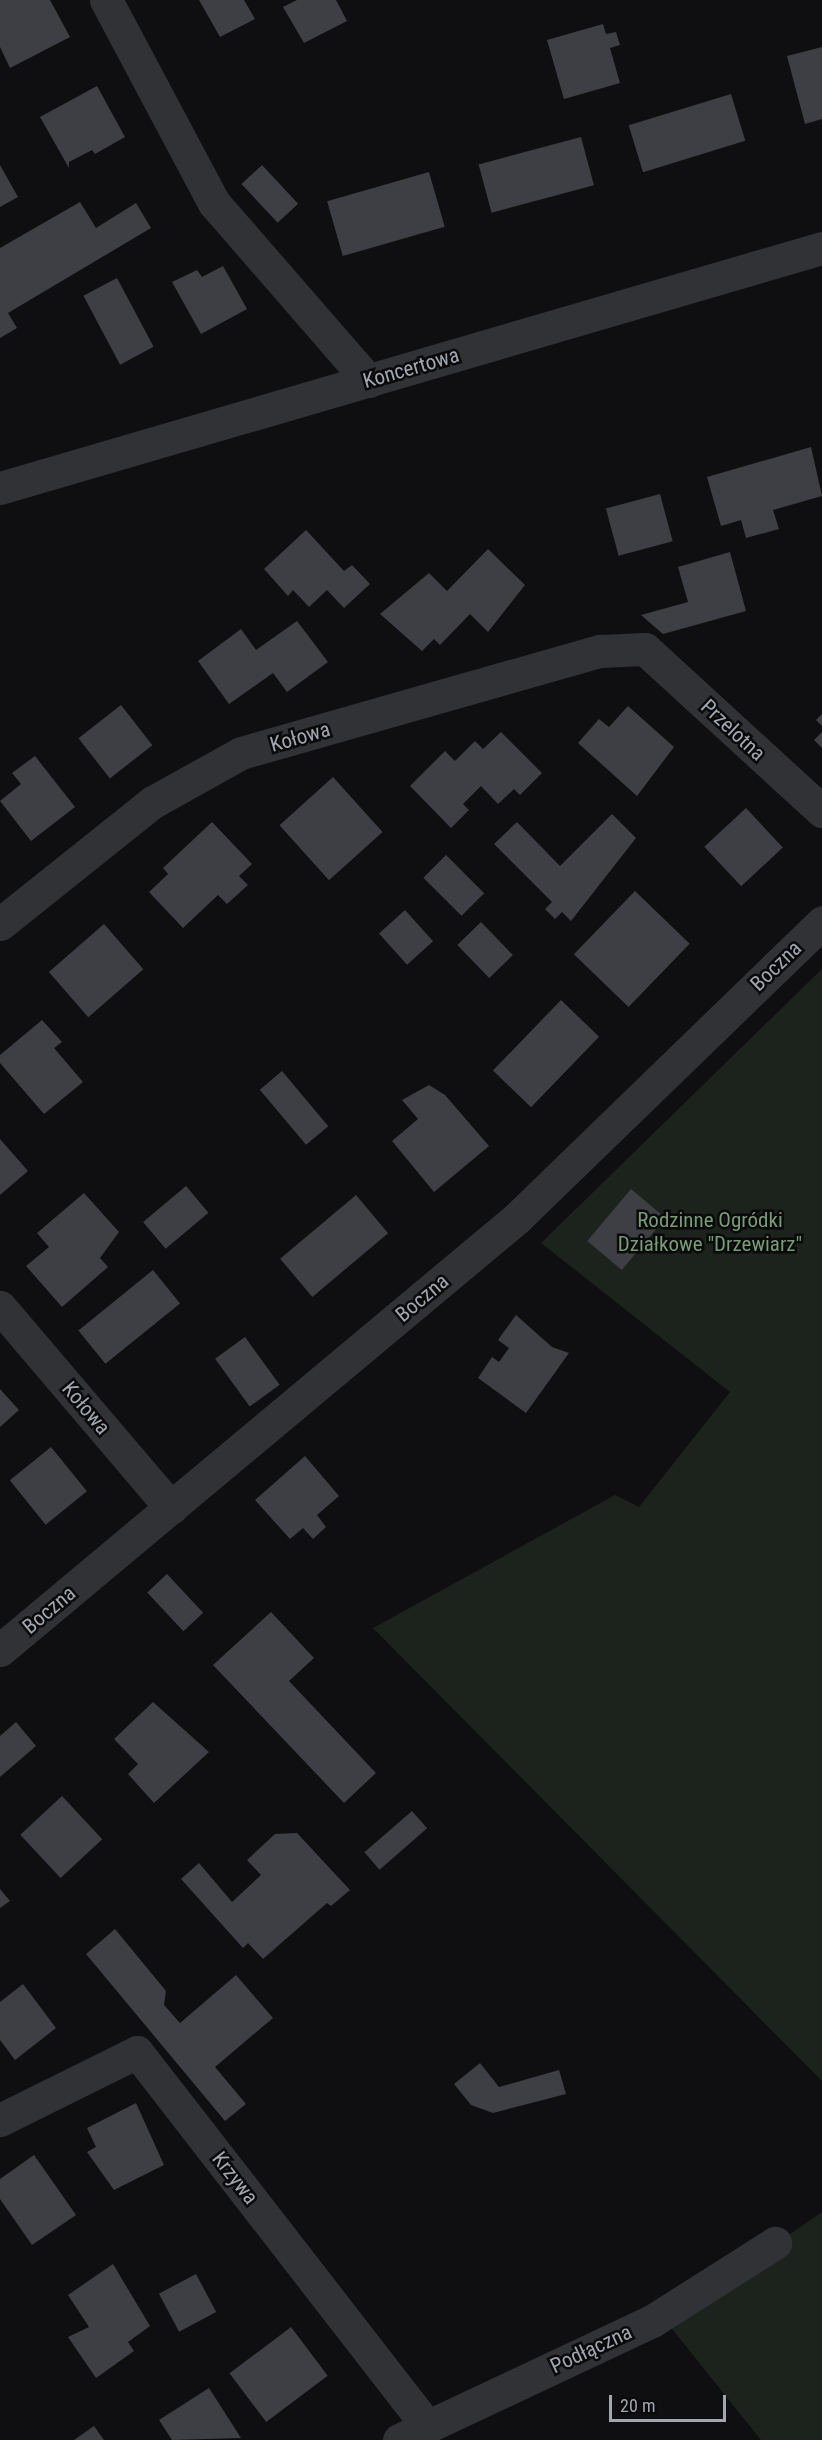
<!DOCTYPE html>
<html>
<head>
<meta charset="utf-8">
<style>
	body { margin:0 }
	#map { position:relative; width:822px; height:2440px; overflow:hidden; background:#0f0f11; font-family:"Roboto Condensed",sans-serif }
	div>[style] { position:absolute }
	.green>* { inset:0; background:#1c231c }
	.building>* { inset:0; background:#3e3f44; transform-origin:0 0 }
	.minor>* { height:33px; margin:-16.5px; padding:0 16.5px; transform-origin:16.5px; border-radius:16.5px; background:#303235 }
	.tertiary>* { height:33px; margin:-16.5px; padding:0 16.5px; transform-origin:16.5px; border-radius:16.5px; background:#303235 }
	span { translate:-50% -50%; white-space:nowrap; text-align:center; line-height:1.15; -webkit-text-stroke:5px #0a0a0b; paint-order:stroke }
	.street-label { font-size:21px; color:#a1a7b1 }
	.park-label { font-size:21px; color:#799c78 }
	.scale { position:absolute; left:609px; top:2395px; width:117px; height:27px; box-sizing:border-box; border:3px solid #a1a7b1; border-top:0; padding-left:8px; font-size:18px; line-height:21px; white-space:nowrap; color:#a1a7b1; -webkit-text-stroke:4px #0a0a0b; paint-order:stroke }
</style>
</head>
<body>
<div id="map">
	<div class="green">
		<div style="clip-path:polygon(822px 969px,822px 2081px,373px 1628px,615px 1495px,639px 1507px,730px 1392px,541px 1243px)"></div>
		<div style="clip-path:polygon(822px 2212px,822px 2440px,761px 2440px,665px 2320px)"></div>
	</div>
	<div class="building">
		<div style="clip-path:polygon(0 0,50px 0,70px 37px,10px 68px,0 47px)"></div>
		<div style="clip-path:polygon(199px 0,244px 0,255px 19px,220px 37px)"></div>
		<div style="clip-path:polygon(297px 0,336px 0,347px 21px,304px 43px,283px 7px)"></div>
		<div style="clip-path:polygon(603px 24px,606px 34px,616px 32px,620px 45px,610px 48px,620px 83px,564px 99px,547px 40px)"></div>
		<div style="clip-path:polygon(822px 47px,822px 119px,805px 124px,787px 56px)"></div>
		<div style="clip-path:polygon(97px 86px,125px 137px,95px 154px,92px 150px,69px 162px,69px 168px,40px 117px)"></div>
		<div style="left:731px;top:94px;width:49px;height:107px;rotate:73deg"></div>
		<div style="left:581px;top:137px;width:50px;height:106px;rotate:75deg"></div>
		<div style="clip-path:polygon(0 165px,18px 197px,0 207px)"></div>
		<div style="left:262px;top:165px;width:53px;height:28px;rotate:47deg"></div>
		<div style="left:429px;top:172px;width:57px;height:106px;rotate:74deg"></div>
		<div style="clip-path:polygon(80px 202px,96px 228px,136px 203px,151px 228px,8px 313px,17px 328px,0 338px,0 248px)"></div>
		<div style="clip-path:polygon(223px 266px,247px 309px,201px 334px,172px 282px,197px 270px,202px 277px)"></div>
		<div style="left:117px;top:278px;width:78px;height:38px;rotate:62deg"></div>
		<div style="clip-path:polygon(811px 447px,822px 496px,773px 510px,779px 529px,746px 538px,741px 520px,721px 526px,707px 477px)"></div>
		<div style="left:660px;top:494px;width:49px;height:56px;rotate:75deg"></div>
		<div style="clip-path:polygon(306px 530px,344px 571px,352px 565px,370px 584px,344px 608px,327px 590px,309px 607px,293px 590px,288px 596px,264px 569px)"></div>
		<div style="clip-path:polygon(488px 549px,525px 585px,488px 632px,470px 614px,440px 645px,434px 639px,422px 651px,380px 614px,429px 573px,447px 591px)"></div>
		<div style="clip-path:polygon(730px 552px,746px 611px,663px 634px,641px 615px,688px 602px,678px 567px)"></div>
		<div style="clip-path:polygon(297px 621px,328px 662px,287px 692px,273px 673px,229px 704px,198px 661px,241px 629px,256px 650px)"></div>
		<div style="left:121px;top:705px;width:51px;height:54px;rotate:52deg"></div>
		<div style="clip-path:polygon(628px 706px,674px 747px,637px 796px,578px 743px,599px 719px,609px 727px)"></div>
		<div style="clip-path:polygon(822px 714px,822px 726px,816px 720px)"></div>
		<div style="clip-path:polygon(501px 732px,542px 773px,520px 795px,514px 789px,498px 804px,481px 786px,463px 804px,469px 810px,451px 828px,410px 786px,445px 751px,455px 761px,475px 741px,483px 749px)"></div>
		<div style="clip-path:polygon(822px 732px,822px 748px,814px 740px)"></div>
		<div style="clip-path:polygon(35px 756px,75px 807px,31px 841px,0 801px,21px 784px,12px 773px)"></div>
		<div style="left:333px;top:777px;width:74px;height:72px;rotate:48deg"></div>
		<div style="left:746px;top:808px;width:54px;height:57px;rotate:47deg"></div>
		<div style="clip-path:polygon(612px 814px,636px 838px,571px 921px,562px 912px,555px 919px,545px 909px,552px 902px,494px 844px,517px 822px,560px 866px)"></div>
		<div style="clip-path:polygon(212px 822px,252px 864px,239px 876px,248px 885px,227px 904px,218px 895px,183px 928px,149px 892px,168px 874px,163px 868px)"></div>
		<div style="left:446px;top:855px;width:54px;height:32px;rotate:45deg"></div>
		<div style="left:635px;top:891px;width:76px;height:88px;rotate:44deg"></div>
		<div style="left:405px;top:910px;width:42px;height:35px;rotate:48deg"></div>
		<div style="left:481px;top:922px;width:46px;height:33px;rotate:46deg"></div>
		<div style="left:104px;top:924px;width:60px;height:73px;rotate:49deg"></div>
		<div style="left:561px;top:1000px;width:53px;height:98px;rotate:44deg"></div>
		<div style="clip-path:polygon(42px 1020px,62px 1042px,54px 1048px,83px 1082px,44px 1114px,0 1063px,0 1055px)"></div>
		<div style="left:282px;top:1071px;width:72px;height:29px;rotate:50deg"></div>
		<div style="clip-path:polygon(429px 1085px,445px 1095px,489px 1146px,434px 1192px,392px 1141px,418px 1119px,402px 1100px)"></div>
		<div style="clip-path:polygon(0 1139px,28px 1171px,0 1195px)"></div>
		<div style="left:186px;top:1186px;width:35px;height:56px;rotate:50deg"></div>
		<div style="left:631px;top:1189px;width:45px;height:68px;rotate:40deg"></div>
		<div style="clip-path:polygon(84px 1193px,119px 1232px,100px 1258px,108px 1267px,62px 1307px,26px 1266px,49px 1247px,37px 1233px)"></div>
		<div style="left:356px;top:1195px;width:50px;height:99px;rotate:50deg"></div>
		<div style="left:153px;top:1270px;width:43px;height:96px;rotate:51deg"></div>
		<div style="clip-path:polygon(516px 1315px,552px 1347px,569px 1353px,526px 1413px,478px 1378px,492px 1357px,499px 1362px,509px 1348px,498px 1340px)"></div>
		<div style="left:245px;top:1337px;width:59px;height:37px;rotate:54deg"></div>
		<div style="clip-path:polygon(0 1389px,19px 1410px,0 1427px)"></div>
		<div style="left:51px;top:1447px;width:57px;height:53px;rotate:51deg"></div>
		<div style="clip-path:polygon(305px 1456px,339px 1496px,317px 1515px,326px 1527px,313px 1539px,303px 1528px,290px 1539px,255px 1500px)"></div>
		<div style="left:167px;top:1574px;width:53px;height:27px;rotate:47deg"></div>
		<div style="clip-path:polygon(271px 1612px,314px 1658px,289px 1681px,376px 1773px,344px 1803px,213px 1665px)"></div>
		<div style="clip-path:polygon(153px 1702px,209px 1752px,154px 1803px,128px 1774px,138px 1764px,114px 1739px)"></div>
		<div style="clip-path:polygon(16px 1722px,36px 1746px,0 1777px,0 1736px)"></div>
		<div style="left:62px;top:1796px;width:59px;height:57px;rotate:47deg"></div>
		<div style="left:412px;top:1811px;width:23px;height:63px;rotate:49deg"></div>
		<div style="clip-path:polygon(297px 1833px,350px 1890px,331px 1906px,327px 1903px,263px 1959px,248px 1943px,243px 1948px,181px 1879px,199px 1863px,232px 1902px,261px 1875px,247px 1860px,275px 1834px)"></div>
		<div style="clip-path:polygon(0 1889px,10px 1901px,0 1908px)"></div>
		<div style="clip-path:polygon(115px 1929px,166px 1991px,164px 2005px,180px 2023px,236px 1975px,273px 2018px,215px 2067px,246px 2104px,225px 2121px,86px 1954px)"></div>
		<div style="clip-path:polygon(23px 1984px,56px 2028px,15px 2060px,0 2040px,0 2002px)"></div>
		<div style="clip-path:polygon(480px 2063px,499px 2087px,559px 2070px,566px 2094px,493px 2113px,471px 2105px,454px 2084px)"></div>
		<div style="clip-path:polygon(136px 2103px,164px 2165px,114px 2190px,87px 2152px,96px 2147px,87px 2128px)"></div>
		<div style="clip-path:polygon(34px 2155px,76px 2215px,32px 2245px,0 2199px,0 2179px)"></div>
		<div style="clip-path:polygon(113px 2264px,150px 2326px,128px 2342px,134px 2351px,96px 2378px,68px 2337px,89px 2327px,68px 2295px)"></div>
		<div style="left:196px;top:2274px;width:43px;height:42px;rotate:62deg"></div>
		<div style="left:291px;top:2327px;width:61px;height:77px;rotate:53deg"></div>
		<div style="clip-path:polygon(209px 2388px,241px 2438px,172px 2440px,159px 2420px)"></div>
		<div style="clip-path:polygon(94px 2426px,104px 2440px,74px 2440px)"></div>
	</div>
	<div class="minor">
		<div style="left:106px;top:0;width:230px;rotate:62deg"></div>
		<div style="left:214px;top:203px;width:236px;rotate:49deg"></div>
		<div style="left:0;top:924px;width:196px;rotate:-38.6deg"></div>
		<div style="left:153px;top:802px;width:101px;rotate:-29.1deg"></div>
		<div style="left:241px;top:753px;width:373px;rotate:-15.9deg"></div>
		<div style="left:600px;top:651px;width:45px;rotate:-2.5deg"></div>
		<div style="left:645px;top:649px;width:240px;rotate:42.5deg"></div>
		<div style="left:0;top:1307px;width:264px;rotate:49.6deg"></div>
		<div style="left:0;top:1650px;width:674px;rotate:-39.88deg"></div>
		<div style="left:517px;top:1218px;width:425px;rotate:-44.1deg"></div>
		<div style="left:0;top:2120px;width:153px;rotate:-26.4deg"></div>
		<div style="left:137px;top:2052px;width:473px;rotate:52.2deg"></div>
		<div style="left:399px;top:2440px;width:280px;rotate:-25.2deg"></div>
		<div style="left:652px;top:2321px;width:146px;rotate:-32.4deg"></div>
	</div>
	<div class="tertiary">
		<div style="left:0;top:488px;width:856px;rotate:-16.28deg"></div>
	</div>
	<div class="street-label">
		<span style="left:411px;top:368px;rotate:-16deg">Koncertowa</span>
		<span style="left:733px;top:730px;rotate:43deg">Przelotna</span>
		<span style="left:300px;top:737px;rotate:-16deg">Kołowa</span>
		<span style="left:776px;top:966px;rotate:-44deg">Boczna</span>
		<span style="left:422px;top:1298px;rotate:-40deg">Boczna</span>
		<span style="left:86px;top:1408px;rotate:50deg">Kołowa</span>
		<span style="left:49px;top:1610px;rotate:-40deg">Boczna</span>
		<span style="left:235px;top:2178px;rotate:52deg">Krzywa</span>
		<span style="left:591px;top:2349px;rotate:-25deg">Podłączna</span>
	</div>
	<div class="park-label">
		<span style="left:710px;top:1232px">Rodzinne Ogródki<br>Działkowe "Drzewiarz"</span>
	</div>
	<div class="scale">20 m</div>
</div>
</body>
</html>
